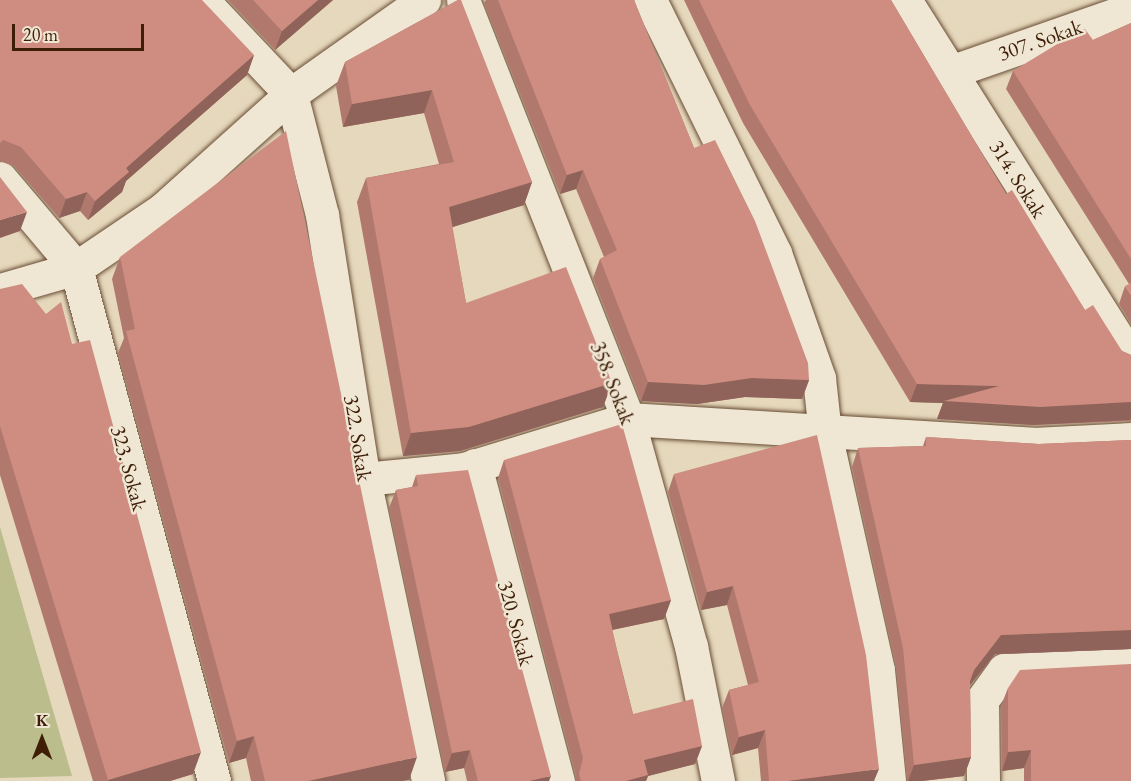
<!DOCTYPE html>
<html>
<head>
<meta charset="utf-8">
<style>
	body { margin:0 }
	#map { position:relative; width:1131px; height:781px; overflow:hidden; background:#e6d8bc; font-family:"EB Garamond",serif }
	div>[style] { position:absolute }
	.green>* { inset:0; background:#bbbd8c }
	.roads { filter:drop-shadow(0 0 2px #684c34) drop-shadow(0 0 2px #684c34) }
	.minor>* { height:33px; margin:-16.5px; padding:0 16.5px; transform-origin:16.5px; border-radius:16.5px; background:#efe6d3 }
	.wall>* { inset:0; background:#b1796e }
	.shaded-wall>* { inset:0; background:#90635a }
	.building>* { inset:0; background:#ce8d80 }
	span { translate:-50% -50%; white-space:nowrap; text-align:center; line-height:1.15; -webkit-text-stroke:5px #efe6d3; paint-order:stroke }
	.street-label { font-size:21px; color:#3e1e07 }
	.north { position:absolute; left:12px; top:709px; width:60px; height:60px; -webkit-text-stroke:4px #efe6d3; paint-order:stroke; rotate:0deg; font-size:16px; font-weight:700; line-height:24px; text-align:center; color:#3e1e07 }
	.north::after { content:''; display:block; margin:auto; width:21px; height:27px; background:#3e1e07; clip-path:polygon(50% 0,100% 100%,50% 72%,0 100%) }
	.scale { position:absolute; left:12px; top:24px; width:132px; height:27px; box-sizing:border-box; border:3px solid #3e1e07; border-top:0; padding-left:8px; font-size:18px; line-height:21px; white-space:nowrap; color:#3e1e07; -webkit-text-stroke:4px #efe6d3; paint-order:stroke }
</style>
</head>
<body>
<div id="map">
	<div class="green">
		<div style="clip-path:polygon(0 527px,72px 776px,0 778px)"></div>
	</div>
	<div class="roads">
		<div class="minor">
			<div style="left:202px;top:0;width:129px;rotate:46.6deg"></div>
			<div style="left:291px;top:94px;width:125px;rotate:75.6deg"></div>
			<div style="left:322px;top:215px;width:267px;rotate:81deg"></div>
			<div style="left:364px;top:479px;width:309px;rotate:78deg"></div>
			<div style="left:463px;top:0;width:450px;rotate:68.5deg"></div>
			<div style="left:628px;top:419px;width:236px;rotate:74.5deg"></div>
			<div style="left:691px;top:646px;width:138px;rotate:78.7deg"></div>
			<div style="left:650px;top:0;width:282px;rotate:63.7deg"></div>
			<div style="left:775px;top:253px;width:133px;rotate:70.6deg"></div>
			<div style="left:819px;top:378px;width:55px;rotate:83.8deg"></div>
			<div style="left:825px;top:433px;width:243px;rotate:77.4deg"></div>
			<div style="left:878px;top:670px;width:112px;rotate:84.3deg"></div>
			<div style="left:905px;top:0;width:424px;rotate:57.8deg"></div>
			<div style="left:950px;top:72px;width:192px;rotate:-19.2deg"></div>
			<div style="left:0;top:178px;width:118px;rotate:49.8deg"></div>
			<div style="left:76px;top:268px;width:531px;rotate:74.94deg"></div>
			<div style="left:0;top:290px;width:79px;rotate:-16.1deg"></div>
			<div style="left:76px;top:268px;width:105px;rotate:-34.1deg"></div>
			<div style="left:163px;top:209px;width:172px;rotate:-41.9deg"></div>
			<div style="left:291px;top:94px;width:163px;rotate:-35.3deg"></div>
			<div style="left:475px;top:465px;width:327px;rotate:75.3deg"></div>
			<div style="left:364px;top:479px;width:100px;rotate:-5.7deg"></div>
			<div style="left:464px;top:469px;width:171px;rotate:-17deg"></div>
			<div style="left:628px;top:419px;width:406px;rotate:3.5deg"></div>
			<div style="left:1033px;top:444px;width:98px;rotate:-2.9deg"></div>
			<div style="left:983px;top:781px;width:81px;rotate:-90.7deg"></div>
			<div style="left:982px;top:700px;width:37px;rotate:-54deg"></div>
			<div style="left:1004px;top:670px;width:127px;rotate:-2.3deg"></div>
		</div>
	</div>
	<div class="wall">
		<div style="clip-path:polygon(0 0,254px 55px,247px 75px,126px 181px,122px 192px,88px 220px,80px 211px,59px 218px,14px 166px,0 161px)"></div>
		<div style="clip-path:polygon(228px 0,333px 0,275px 50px)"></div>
		<div style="clip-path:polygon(458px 0,532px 182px,524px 205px,452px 227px,466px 303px,612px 383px,603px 407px,460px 451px,403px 456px,357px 202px,366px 178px,439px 164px,424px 113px,343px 127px,336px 86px,345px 62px)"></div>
		<div style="clip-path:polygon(486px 0,634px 0,694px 148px,809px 380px,802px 399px,745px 397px,697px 404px,641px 401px,593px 278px,600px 259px,604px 257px,576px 189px,560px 194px,484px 3px)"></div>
		<div style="clip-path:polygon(684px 0,891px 0,1006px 194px,1085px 310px,1122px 351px,1131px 355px,1131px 421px,1033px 425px,937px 419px,943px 403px,910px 402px,743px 123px)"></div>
		<div style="clip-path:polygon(1131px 23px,1131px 295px,1129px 284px,1006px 89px,1013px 71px,1093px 40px)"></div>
		<div style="clip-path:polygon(120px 257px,409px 780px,402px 781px,251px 781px,246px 758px,229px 763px,118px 353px,124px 338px,112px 279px)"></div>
		<div style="clip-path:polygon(1125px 286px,1131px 295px,1131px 324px,1119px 304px)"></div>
		<div style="clip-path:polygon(0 289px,72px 344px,193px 774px,170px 781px,93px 781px,0 475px)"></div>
		<div style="clip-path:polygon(926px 437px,1039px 444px,1131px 440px,1131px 649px,995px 654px,970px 685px,971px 757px,964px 776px,922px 781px,907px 781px,896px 666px,852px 467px,858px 448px,923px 446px)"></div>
		<div style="clip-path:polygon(504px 460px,671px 600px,664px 619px,612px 630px,633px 714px,702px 746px,695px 764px,648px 776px,646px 781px,575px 781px,576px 776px,498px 478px)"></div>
		<div style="clip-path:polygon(674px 474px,874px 781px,761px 781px,758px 748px,732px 755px,722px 708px,729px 690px,748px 685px,727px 605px,701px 610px,668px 492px)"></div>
		<div style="clip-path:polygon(416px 475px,549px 781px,467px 781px,464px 768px,445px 772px,389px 508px,396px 490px,412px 487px)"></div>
		<div style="clip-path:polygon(1008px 688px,1131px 781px,1024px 781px,1024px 768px,1002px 771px,1001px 706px)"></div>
	</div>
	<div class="shaded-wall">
		<div style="clip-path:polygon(318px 0,333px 0,275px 50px,282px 31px)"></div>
		<div style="clip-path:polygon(254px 55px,247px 75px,126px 181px,122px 192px,88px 220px,95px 201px,126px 168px)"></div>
		<div style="clip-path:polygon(432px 90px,424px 113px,343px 127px,352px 104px)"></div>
		<div style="clip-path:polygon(583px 170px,576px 189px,560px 194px,567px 175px)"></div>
		<div style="clip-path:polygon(532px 182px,524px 205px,440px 231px,449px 207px)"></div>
		<div style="clip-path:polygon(87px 192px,80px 211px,59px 218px,66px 199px)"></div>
		<div style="clip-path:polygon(27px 212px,20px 231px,0 238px,0 220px)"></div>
		<div style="clip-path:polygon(752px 378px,809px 380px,802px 399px,745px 397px,697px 404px,641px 401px,648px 382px)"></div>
		<div style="clip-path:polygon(612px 383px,603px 407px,460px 451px,403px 456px,411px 433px)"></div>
		<div style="clip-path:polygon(917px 384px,999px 386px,1131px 402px,1131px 418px,1130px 420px,1033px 425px,937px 419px,943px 403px,910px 402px)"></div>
		<div style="clip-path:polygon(733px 586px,727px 605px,701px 610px,707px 592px)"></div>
		<div style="clip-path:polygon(671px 600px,664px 619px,602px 632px,609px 614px)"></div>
		<div style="clip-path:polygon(1131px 630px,1131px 649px,995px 654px,967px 689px,974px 670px,1001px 635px)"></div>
		<div style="clip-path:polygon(765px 730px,758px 748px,732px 755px,739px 737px)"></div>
		<div style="clip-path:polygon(254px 736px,246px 758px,229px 763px,237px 741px)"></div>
		<div style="clip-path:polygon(702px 746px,695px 764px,648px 776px,646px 781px,626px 781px,644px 760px)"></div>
		<div style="clip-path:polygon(470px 750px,464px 768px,445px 772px,452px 753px)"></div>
		<div style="clip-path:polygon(1031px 750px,1024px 768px,1002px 771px,1008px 752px)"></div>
		<div style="clip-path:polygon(201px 752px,193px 774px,170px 781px,108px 781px,108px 780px)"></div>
		<div style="clip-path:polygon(417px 757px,409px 780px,402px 781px,308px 781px)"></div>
		<div style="clip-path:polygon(971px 757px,964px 776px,922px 781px,908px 781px,914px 765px)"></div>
		<div style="clip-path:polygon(879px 769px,874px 781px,787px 781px)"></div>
		<div style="clip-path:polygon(551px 776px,549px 781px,529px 781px)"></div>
	</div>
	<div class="building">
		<div style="clip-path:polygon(0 0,202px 0,254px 55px,126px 168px,129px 172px,95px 201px,87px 192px,66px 199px,21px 147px,3px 140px,0 143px)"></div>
		<div style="clip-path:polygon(253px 0,318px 0,282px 31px)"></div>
		<div style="clip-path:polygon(458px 0,461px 0,532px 182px,449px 207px,466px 303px,566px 267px,612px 383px,469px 427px,411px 433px,366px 178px,454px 162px,432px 90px,352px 104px,345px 62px)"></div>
		<div style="clip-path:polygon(498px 0,634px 0,694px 148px,715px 140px,755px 221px,808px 363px,809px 380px,752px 378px,704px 385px,648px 382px,600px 259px,617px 250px,583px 170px,567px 175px)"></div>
		<div style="clip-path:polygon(699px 0,891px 0,1006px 194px,1012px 190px,1085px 310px,1093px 305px,1122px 351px,1131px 355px,1131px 402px,1040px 407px,944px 401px,999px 386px,917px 384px,750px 105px)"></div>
		<div style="clip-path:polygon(1131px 23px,1131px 259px,1013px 71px,1077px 32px,1085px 29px,1093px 40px)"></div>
		<div style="clip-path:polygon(286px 131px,417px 757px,308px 781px,265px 781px,254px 736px,237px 741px,126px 331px,135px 329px,120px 257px)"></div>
		<div style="clip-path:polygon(0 177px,27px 212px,0 220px)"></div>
		<div style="clip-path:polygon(1131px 283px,1131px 295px,1125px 286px)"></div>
		<div style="clip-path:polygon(22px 284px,46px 314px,61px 302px,72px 344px,90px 340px,201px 752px,108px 780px,0 426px,0 289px)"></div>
		<div style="clip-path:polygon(622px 424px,671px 600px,609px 614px,620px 664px,633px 714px,693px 699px,702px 746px,644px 760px,648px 775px,626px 781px,581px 781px,579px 774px,583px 758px,504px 460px)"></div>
		<div style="clip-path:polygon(817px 435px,866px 655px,879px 769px,787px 781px,769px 781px,765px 730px,739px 737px,729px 690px,759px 682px,733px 586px,707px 592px,674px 474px)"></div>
		<div style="clip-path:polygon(926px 437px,1039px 444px,1131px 440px,1131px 630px,1001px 635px,974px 670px,970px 681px,971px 757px,914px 765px,903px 648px,858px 448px,926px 446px)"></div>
		<div style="clip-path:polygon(468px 470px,551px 776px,529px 781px,478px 781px,470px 750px,452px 753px,396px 490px,418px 486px,416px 475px)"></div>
		<div style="clip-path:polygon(1131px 664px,1131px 781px,1031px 781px,1031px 750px,1008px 752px,1008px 688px,1020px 670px)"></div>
	</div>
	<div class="street-label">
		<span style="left:1040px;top:40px;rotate:-19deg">307. Sokak</span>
		<span style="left:1018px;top:179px;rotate:58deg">314. Sokak</span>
		<span style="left:613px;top:383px;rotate:69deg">358. Sokak</span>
		<span style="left:358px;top:438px;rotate:81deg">322. Sokak</span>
		<span style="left:129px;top:468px;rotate:75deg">323. Sokak</span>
		<span style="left:516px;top:623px;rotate:75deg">320. Sokak</span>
	</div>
	<div class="north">K</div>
	<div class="scale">20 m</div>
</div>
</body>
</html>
